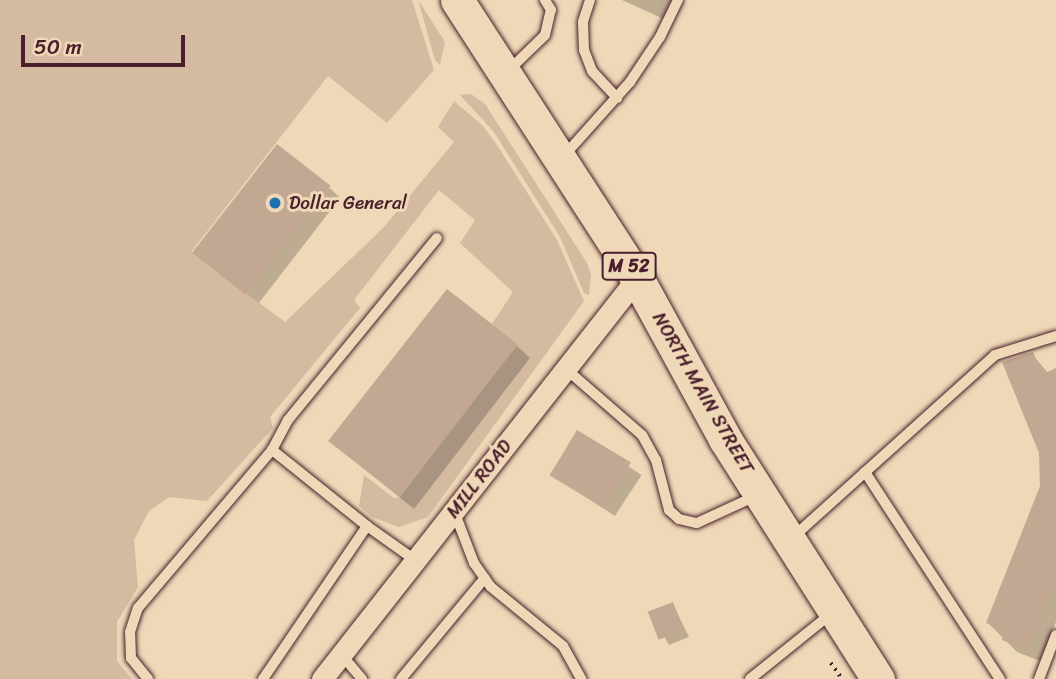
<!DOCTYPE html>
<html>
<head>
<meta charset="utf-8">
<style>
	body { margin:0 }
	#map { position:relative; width:1056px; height:679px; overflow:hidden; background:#eed8b7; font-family:Sriracha,sans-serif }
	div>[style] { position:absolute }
	.green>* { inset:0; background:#d3baa0 }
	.shadow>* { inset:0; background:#0003; transform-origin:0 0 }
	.building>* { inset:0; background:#c2a792; transform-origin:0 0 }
	.path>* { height:3.5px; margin-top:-1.75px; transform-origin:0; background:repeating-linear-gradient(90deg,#4a1f2b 0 2px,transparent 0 7px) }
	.roads { filter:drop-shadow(0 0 2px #4a1f2b) drop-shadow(0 0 2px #4a1f2b) }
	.lane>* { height:10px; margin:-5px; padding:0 5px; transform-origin:5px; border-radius:5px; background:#eed8b7 }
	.street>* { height:21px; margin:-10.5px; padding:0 10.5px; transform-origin:10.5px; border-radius:10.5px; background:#eed8b7 }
	.primary>* { height:33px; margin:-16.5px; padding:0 16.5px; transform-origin:16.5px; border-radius:16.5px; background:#eed8b7 }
	.dots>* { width:19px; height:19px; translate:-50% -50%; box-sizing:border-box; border:4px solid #eed8b7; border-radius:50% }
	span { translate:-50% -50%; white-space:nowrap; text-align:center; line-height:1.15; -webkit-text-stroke:6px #eed8b7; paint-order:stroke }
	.shield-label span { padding:2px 5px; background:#eed8b7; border:2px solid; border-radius:5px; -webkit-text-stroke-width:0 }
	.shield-label { font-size:18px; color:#4a1f2b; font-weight:700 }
	.poi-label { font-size:19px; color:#4a1f2b }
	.left { translate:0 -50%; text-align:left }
	.street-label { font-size:19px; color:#4a1f2b }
	.scale { position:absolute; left:21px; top:35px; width:164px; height:32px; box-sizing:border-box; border:4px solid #4a1f2b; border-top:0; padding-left:9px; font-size:21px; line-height:24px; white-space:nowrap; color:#4a1f2b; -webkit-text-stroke:5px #eed8b7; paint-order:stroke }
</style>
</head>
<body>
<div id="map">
	<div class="green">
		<div style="clip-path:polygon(0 0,412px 0,434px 70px,387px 123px,328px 76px,191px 252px,285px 322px,384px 227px,454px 142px,438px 127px,454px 101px,483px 126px,499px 148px,557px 240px,584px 301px,428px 517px,399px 527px,372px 517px,359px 506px,364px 475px,394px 498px,400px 497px,517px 345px,492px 324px,513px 292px,460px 243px,475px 220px,439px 190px,354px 300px,360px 308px,270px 417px,273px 428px,207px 501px,169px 497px,149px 511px,134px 540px,138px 587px,117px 622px,117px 661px,132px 679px,0 679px)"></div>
		<div style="clip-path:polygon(418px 0,445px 42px,440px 65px,435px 60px)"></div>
		<div style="clip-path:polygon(471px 94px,485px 104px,587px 263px,591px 275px,589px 295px,584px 293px,560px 237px,494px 132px,460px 95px)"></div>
	</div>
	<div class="shadow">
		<div style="clip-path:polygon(622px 0,676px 0,668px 21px)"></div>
		<div style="clip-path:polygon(330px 188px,340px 198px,259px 303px,193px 252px)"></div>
		<div style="clip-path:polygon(516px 345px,530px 358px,414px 509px,331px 442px)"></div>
		<div style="clip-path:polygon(1032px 354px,1048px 373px,1056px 370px,1056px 622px,1040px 661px,1017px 652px,988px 623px,1042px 486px)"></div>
		<div style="left:577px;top:433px;width:77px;height:49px;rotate:33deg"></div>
		<div style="clip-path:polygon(673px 604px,689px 637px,669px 645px,651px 613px)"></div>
	</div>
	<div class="building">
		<div style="left:277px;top:144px;width:68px;height:138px;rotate:38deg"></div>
		<div style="left:447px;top:289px;width:90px;height:193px;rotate:38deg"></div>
		<div style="clip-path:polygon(1033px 352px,1043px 374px,1056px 368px,1056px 578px,1028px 650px,1002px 640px,1005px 630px,986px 623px,1040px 486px,1039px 453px,1002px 362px)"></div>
		<div style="left:577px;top:430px;width:63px;height:53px;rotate:31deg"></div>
		<div style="left:673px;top:602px;width:30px;height:27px;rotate:69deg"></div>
	</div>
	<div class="path">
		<div style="left:831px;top:663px;width:19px;rotate:55deg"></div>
	</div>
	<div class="roads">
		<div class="lane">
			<div style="left:590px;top:0;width:23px;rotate:108deg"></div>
			<div style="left:583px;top:22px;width:28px;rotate:88deg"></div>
			<div style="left:584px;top:50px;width:22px;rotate:69deg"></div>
			<div style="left:592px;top:71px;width:37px;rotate:47deg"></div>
			<div style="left:507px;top:72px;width:53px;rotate:-44.2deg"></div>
			<div style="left:545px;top:35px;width:26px;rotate:-77deg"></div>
			<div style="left:551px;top:10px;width:12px;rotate:-121deg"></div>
			<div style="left:562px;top:158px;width:102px;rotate:-48.2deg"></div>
			<div style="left:630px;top:82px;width:54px;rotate:-56.3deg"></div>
			<div style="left:660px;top:37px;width:41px;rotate:-64.1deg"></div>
			<div style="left:566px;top:369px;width:101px;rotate:41deg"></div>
			<div style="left:642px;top:435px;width:29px;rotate:61deg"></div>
			<div style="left:656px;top:460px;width:52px;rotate:75.4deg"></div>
			<div style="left:669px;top:510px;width:13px;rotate:42deg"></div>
			<div style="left:679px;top:519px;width:18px;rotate:13deg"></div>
			<div style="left:697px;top:523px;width:67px;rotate:-24.7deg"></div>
			<div style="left:865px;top:472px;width:247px;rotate:56.9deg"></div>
			<div style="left:454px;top:511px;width:56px;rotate:69deg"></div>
			<div style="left:474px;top:563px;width:29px;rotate:55deg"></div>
			<div style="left:491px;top:587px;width:93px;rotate:39.3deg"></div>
			<div style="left:563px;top:646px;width:38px;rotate:61deg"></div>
			<div style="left:367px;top:526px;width:59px;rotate:35.3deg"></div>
			<div style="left:792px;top:538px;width:273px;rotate:-42deg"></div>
			<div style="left:995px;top:355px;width:64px;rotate:-17.3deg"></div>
			<div style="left:341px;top:654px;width:33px;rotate:50deg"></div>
			<div style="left:148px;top:679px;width:27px;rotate:-129deg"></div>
			<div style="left:131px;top:658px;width:26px;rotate:-92deg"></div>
			<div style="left:130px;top:632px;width:25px;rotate:-72deg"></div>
			<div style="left:138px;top:608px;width:207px;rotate:-49.7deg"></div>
			<div style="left:272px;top:450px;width:34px;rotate:-62deg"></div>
			<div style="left:288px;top:420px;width:235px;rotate:-50.7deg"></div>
			<div style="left:263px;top:679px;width:185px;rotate:-55.8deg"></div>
			<div style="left:367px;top:526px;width:122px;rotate:-141.3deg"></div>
			<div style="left:401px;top:679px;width:131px;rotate:-50.3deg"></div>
			<div style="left:750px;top:679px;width:105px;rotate:-38.8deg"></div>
			<div style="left:1039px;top:679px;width:47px;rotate:-68.9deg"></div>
		</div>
		<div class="street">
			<div style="left:322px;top:679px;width:510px;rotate:-51.85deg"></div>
		</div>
		<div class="primary">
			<div style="left:457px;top:0;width:331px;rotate:57.1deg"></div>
			<div style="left:637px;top:278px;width:183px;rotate:61.3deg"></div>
			<div style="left:725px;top:439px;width:285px;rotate:57.5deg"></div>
		</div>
	</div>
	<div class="dots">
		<div style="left:275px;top:203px;background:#1f6fb2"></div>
	</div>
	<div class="shield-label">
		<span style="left:629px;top:266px">M 52</span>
	</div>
	<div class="poi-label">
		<span class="left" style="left:289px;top:203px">Dollar General</span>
	</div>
	<div class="street-label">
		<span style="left:703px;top:393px;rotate:60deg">NORTH MAIN STREET</span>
		<span style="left:479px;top:479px;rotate:-52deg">MILL ROAD</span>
	</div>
	<div class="scale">50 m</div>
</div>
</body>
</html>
